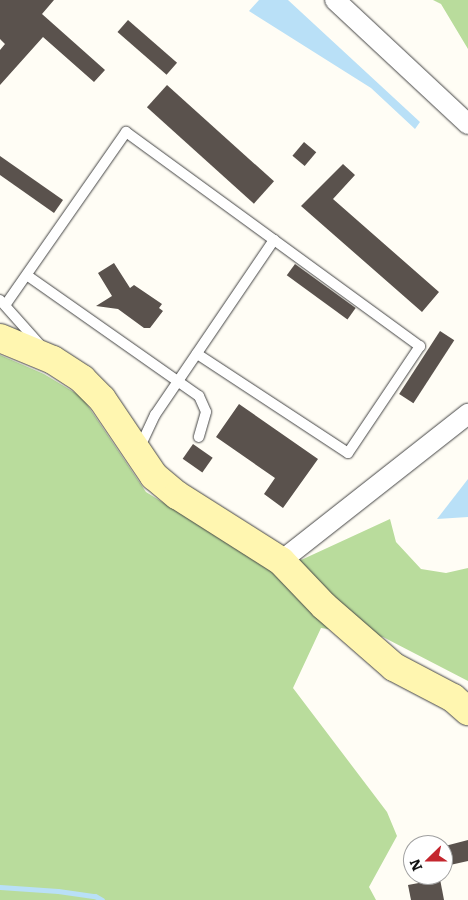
<!DOCTYPE html>
<html>
<head>
<meta charset="utf-8">
<style>
	body { margin:0 }
	#map { position:relative; width:468px; height:900px; overflow:hidden; background:#fffdf5; font-family:Literata,serif }
	div>[style] { position:absolute }
	.forest>* { inset:0; background:#b9dc9c }
	.water>* { inset:0; background:#b9e0f7 }
	.stream>* { height:5px; margin:-2.5px; padding:0 2.5px; transform-origin:2.5px; border-radius:2.5px; background:#b9e0f7 }
	.building>* { inset:0; background:#5a524d; transform-origin:0 0 }
	.roads { filter:drop-shadow(0 0 1px #444) drop-shadow(0 0 1px #444) }
	.lane>* { height:10px; margin:-5px; padding:0 5px; transform-origin:5px; border-radius:5px; background:#fff }
	.street>* { height:20px; margin:-10px; padding:0 10px; transform-origin:10px; border-radius:10px; background:#fff }
	.secondary>* { height:28px; margin:-14px; padding:0 14px; transform-origin:14px; border-radius:14px; background:#fff6b0 }
	span { translate:-50% -50%; white-space:nowrap; text-align:center; line-height:1.15; -webkit-text-stroke:5px #fff; paint-order:stroke }
	.north { position:absolute; left:403px; top:835px; width:50px; height:50px; box-sizing:border-box; background:#fff; border:1px solid #a0a0a0; border-radius:50%; rotate:248deg; font-size:14px; font-weight:700; line-height:20px; text-align:center; color:#111 }
	.north::after { content:''; display:block; margin:auto; width:18px; height:22px; background:#c4262e; clip-path:polygon(50% 0,100% 100%,50% 72%,0 100%) }
</style>
</head>
<body>
<div id="map">
	<div class="forest">
		<div style="clip-path:polygon(433px 0,468px 0,468px 49px,441px 4px)"></div>
		<div style="clip-path:polygon(0 355px,44px 374px,82px 397px,146px 492px,275px 572px,390px 519px,396px 542px,421px 569px,446px 573px,468px 568px,468px 681px,383px 637px,321px 628px,293px 688px,387px 812px,397px 836px,369px 887px,376px 900px,0 900px)"></div>
	</div>
	<div class="water">
		<div style="clip-path:polygon(259px 0,288px 0,420px 122px,415px 129px,371px 88px,249px 11px)"></div>
		<div style="clip-path:polygon(468px 479px,468px 517px,437px 519px)"></div>
	</div>
	<div class="stream">
		<div style="left:0;top:887px;width:58px;rotate:3.9deg"></div>
		<div style="left:58px;top:891px;width:37px;rotate:8deg"></div>
		<div style="left:95px;top:896px;width:8px;rotate:30deg"></div>
	</div>
	<div class="building">
		<div style="clip-path:polygon(0 0,54px 0,42px 14px,105px 70px,94px 82px,43px 37px,0 85px,0 50px,5px 44px,0 39px)"></div>
		<div style="left:128px;top:20px;width:65px;height:16px;rotate:41deg"></div>
		<div style="left:167px;top:85px;width:144px;height:30px;rotate:42deg"></div>
		<div style="left:304px;top:142px;width:16px;height:18px;rotate:40deg"></div>
		<div style="clip-path:polygon(0 156px,63px 200px,54px 213px,0 175px)"></div>
		<div style="clip-path:polygon(343px 164px,355px 175px,333px 199px,439px 292px,422px 312px,301px 206px)"></div>
		<div style="clip-path:polygon(114px 263px,130px 288px,134px 285px,162px 304px,159px 308px,163px 311px,150px 328px,144px 328px,118px 309px,96px 306px,112px 296px,98px 273px)"></div>
		<div style="left:295px;top:264px;width:75px;height:14px;rotate:36deg"></div>
		<div style="left:440px;top:331px;width:17px;height:75px;rotate:33deg"></div>
		<div style="clip-path:polygon(239px 404px,318px 459px,283px 508px,264px 494px,275px 478px,216px 437px)"></div>
		<div style="left:193px;top:444px;width:24px;height:18px;rotate:35deg"></div>
		<div style="clip-path:polygon(468px 840px,468px 861px,450px 865px,445px 846px)"></div>
		<div style="clip-path:polygon(440px 879px,444px 900px,411px 900px,408px 885px)"></div>
	</div>
	<div class="roads">
		<div class="lane">
			<div style="left:28px;top:276px;width:209px;rotate:35.1deg"></div>
			<div style="left:199px;top:396px;width:17px;rotate:66deg"></div>
			<div style="left:206px;top:412px;width:26px;rotate:106deg"></div>
			<div style="left:0;top:300px;width:62px;rotate:48.3deg"></div>
			<div style="left:6px;top:304px;width:210px;rotate:-55.1deg"></div>
			<div style="left:126px;top:132px;width:364px;rotate:36.1deg"></div>
			<div style="left:420px;top:346px;width:129px;rotate:123.9deg"></div>
			<div style="left:348px;top:453px;width:181px;rotate:-146.7deg"></div>
			<div style="left:139px;top:449px;width:38px;rotate:-65deg"></div>
			<div style="left:155px;top:415px;width:212px;rotate:-55.8deg"></div>
		</div>
		<div class="street">
			<div style="left:335px;top:0;width:182px;rotate:43deg"></div>
			<div style="left:281px;top:561px;width:238px;rotate:-38.2deg"></div>
		</div>
		<div class="secondary">
			<div style="left:0;top:338px;width:57px;rotate:22.5deg"></div>
			<div style="left:53px;top:360px;width:35px;rotate:33deg"></div>
			<div style="left:82px;top:379px;width:28px;rotate:45deg"></div>
			<div style="left:102px;top:399px;width:93px;rotate:56deg"></div>
			<div style="left:154px;top:476px;width:30px;rotate:40deg"></div>
			<div style="left:177px;top:495px;width:123px;rotate:32.4deg"></div>
			<div style="left:281px;top:561px;width:62px;rotate:46.3deg"></div>
			<div style="left:324px;top:606px;width:93px;rotate:41.1deg"></div>
			<div style="left:394px;top:667px;width:67px;rotate:27.7deg"></div>
			<div style="left:453px;top:698px;width:20px;rotate:41deg"></div>
		</div>
	</div>
	<div class="north">N</div>
</div>
</body>
</html>
